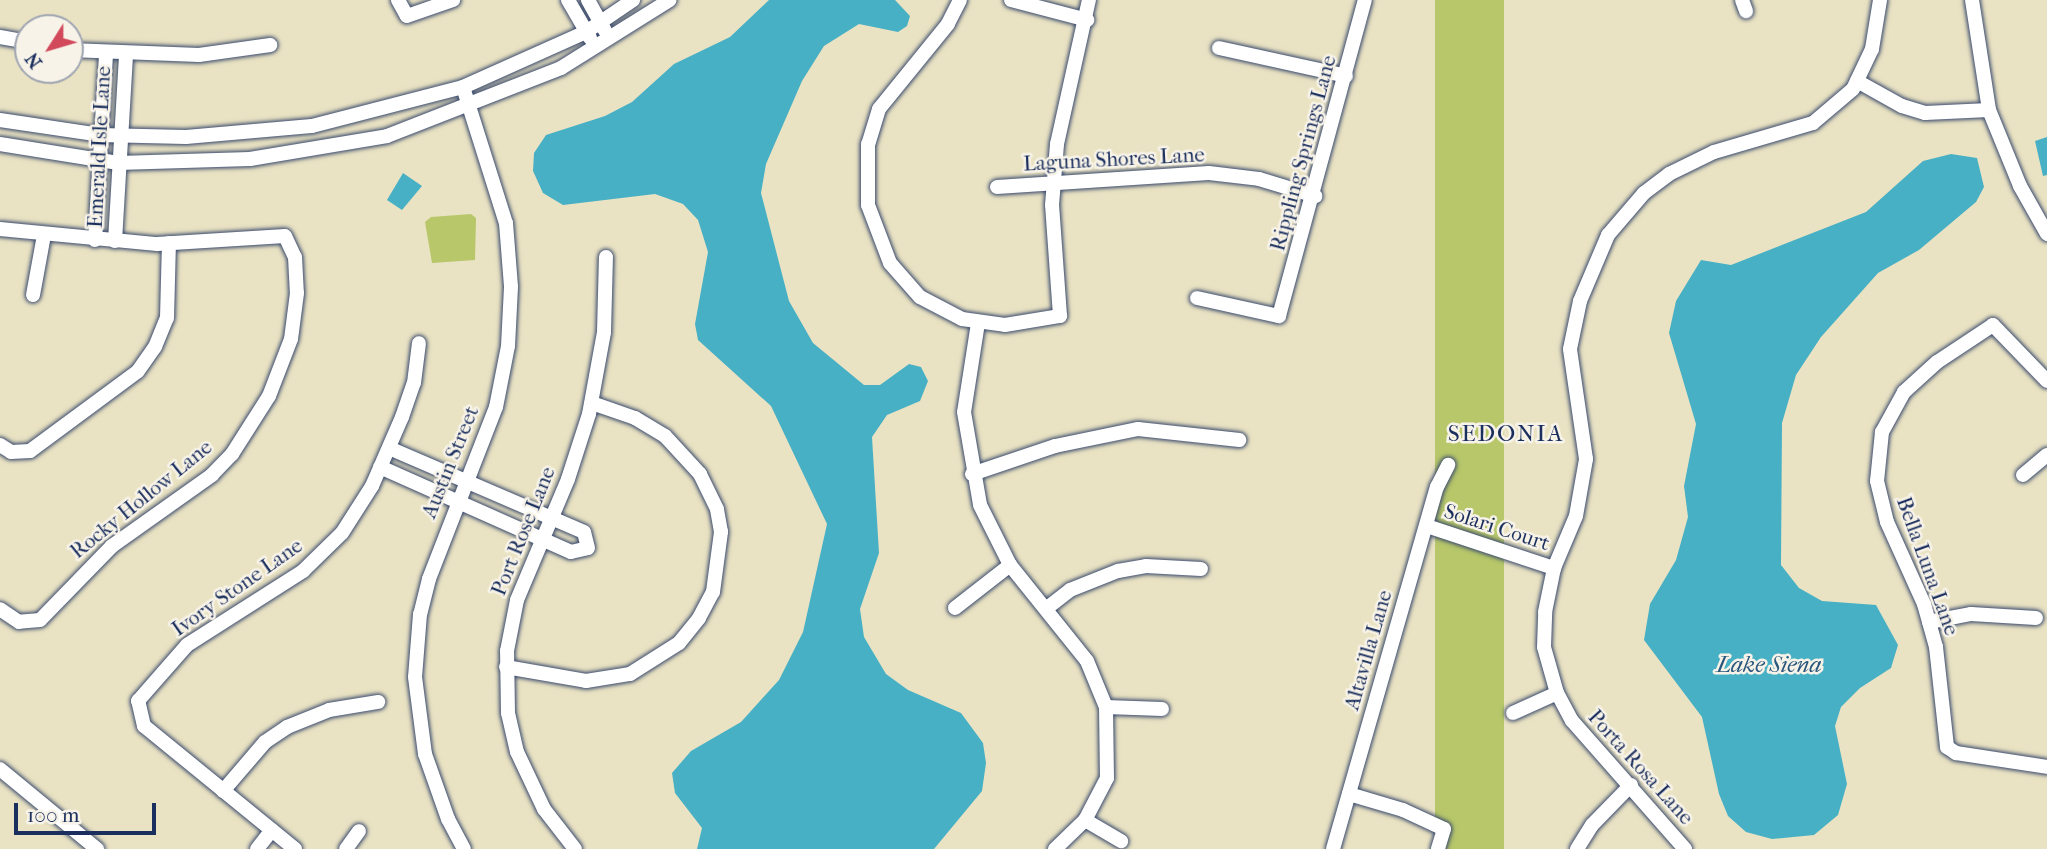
<!DOCTYPE html>
<html>
<head>
<meta charset="utf-8">
<style>
	body { margin:0 }
	#map { position:relative; width:2047px; height:849px; overflow:hidden; background:#eae3c3; font-family:"IM FELL French Canon",serif }
	div>[style] { position:absolute }
	.green>* { inset:0; background:#b7c76a; transform-origin:0 0 }
	.water>* { inset:0; background:#47b0c5 }
	.roads { filter:drop-shadow(0 0 2px #3a4a6d) drop-shadow(0 0 2px #3a4a6d) }
	.minor>* { height:14px; margin:-7px; padding:0 7px; transform-origin:7px; border-radius:7px; background:#fff }
	span { translate:-50% -50%; white-space:nowrap; text-align:center; line-height:1.15; -webkit-text-stroke:5px #f7f3e8; paint-order:stroke }
	.street-label { font-size:21px; color:#1b2f5e }
	.neighbourhood-label { font-size:23px; color:#1b2f5e; letter-spacing:2px }
	.water-label { font-size:23px; color:#28567d; font-style:italic }
	.north { position:absolute; left:14px; top:14px; width:70px; height:70px; box-sizing:border-box; background:#f7f3e8; border:2px solid #9fa5b1; border-radius:50%; rotate:233deg; font-size:19px; font-weight:700; line-height:28px; text-align:center; color:#1b2f5e }
	.north::after { content:''; display:block; margin:auto; width:24px; height:32px; background:#d1495b; clip-path:polygon(50% 0,100% 100%,50% 72%,0 100%) }
	.scale { position:absolute; left:14px; top:803px; width:142px; height:32px; box-sizing:border-box; border:4px solid #1b2f5e; border-top:0; padding-left:9px; font-size:21px; line-height:24px; white-space:nowrap; color:#1b2f5e; -webkit-text-stroke:5px #f7f3e8; paint-order:stroke }
</style>
</head>
<body>
<div id="map">
	<div class="green">
		<div style="left:1435px;top:0;width:69px;height:883px"></div>
		<div style="clip-path:polygon(471px 214px,476px 218px,475px 260px,432px 263px,425px 222px,431px 217px)"></div>
	</div>
	<div class="water">
		<div style="clip-path:polygon(769px 0,895px 0,910px 16px,907px 26px,898px 32px,859px 24px,824px 46px,802px 81px,766px 164px,761px 193px,789px 301px,813px 343px,864px 385px,880px 385px,909px 364px,921px 367px,928px 381px,920px 401px,887px 415px,872px 437px,879px 553px,860px 609px,864px 637px,886px 674px,908px 690px,961px 713px,983px 743px,986px 763px,982px 791px,934px 849px,697px 849px,702px 828px,675px 793px,672px 773px,691px 751px,741px 722px,779px 680px,803px 632px,827px 524px,771px 406px,698px 340px,695px 324px,708px 252px,698px 220px,683px 204px,655px 194px,563px 205px,543px 193px,533px 171px,534px 153px,546px 135px,605px 116px,632px 102px,674px 64px,730px 37px)"></div>
		<div style="clip-path:polygon(2047px 137px,2047px 175px,2043px 176px,2035px 141px)"></div>
		<div style="clip-path:polygon(1951px 154px,1977px 158px,1984px 187px,1976px 202px,1919px 250px,1878px 273px,1821px 337px,1796px 375px,1782px 423px,1781px 565px,1799px 588px,1822px 601px,1876px 605px,1898px 645px,1891px 668px,1860px 688px,1841px 707px,1835px 726px,1847px 784px,1838px 815px,1814px 835px,1772px 839px,1746px 832px,1728px 816px,1719px 794px,1702px 717px,1644px 640px,1650px 604px,1676px 560px,1688px 517px,1684px 486px,1696px 424px,1669px 333px,1676px 301px,1701px 260px,1731px 265px,1866px 212px,1923px 161px)"></div>
		<div style="clip-path:polygon(403px 173px,422px 186px,402px 210px,387px 200px)"></div>
	</div>
	<div class="roads">
		<div class="minor">
			<div style="left:398px;top:0;width:18px;rotate:61deg"></div>
			<div style="left:407px;top:16px;width:49px;rotate:-19.2deg"></div>
			<div style="left:568px;top:0;width:44px;rotate:59.9deg"></div>
			<div style="left:588px;top:0;width:35px;rotate:61deg"></div>
			<div style="left:960px;top:0;width:27px;rotate:117deg"></div>
			<div style="left:948px;top:24px;width:109px;rotate:129.1deg"></div>
			<div style="left:879px;top:109px;width:37px;rotate:107deg"></div>
			<div style="left:868px;top:144px;width:61px;rotate:90deg"></div>
			<div style="left:868px;top:205px;width:62px;rotate:69.2deg"></div>
			<div style="left:890px;top:263px;width:45px;rotate:48.6deg"></div>
			<div style="left:920px;top:297px;width:47px;rotate:27.6deg"></div>
			<div style="left:962px;top:319px;width:43px;rotate:7.9deg"></div>
			<div style="left:1005px;top:325px;width:56px;rotate:-9.3deg"></div>
			<div style="left:1060px;top:316px;width:111px;rotate:-94.1deg"></div>
			<div style="left:1052px;top:205px;width:61px;rotate:-85.3deg"></div>
			<div style="left:1057px;top:144px;width:148px;rotate:-77.5deg"></div>
			<div style="left:1011px;top:0;width:79px;rotate:14.7deg"></div>
			<div style="left:1742px;top:0;width:12px;rotate:70deg"></div>
			<div style="left:1972px;top:0;width:111px;rotate:81.2deg"></div>
			<div style="left:1989px;top:110px;width:82px;rotate:67.8deg"></div>
			<div style="left:2020px;top:186px;width:55px;rotate:60.6deg"></div>
			<div style="left:0;top:37px;width:28px;rotate:10deg"></div>
			<div style="left:1219px;top:48px;width:130px;rotate:12.4deg"></div>
			<div style="left:70px;top:50px;width:129px;rotate:2.2deg"></div>
			<div style="left:199px;top:55px;width:72px;rotate:-8deg"></div>
			<div style="left:1857px;top:81px;width:51px;rotate:29.1deg"></div>
			<div style="left:1902px;top:106px;width:24px;rotate:17deg"></div>
			<div style="left:1925px;top:113px;width:64px;rotate:-2.7deg"></div>
			<div style="left:463px;top:87px;width:143px;rotate:72.5deg"></div>
			<div style="left:506px;top:223px;width:64px;rotate:85.5deg"></div>
			<div style="left:511px;top:287px;width:59px;rotate:92.9deg"></div>
			<div style="left:508px;top:346px;width:62px;rotate:101.1deg"></div>
			<div style="left:496px;top:407px;width:185px;rotate:111.3deg"></div>
			<div style="left:429px;top:579px;width:36px;rotate:104deg"></div>
			<div style="left:420px;top:614px;width:63px;rotate:94.5deg"></div>
			<div style="left:415px;top:677px;width:78px;rotate:82.6deg"></div>
			<div style="left:425px;top:754px;width:69px;rotate:70.5deg"></div>
			<div style="left:448px;top:819px;width:34px;rotate:62deg"></div>
			<div style="left:0;top:120px;width:101px;rotate:8.5deg"></div>
			<div style="left:100px;top:135px;width:86px;rotate:1.3deg"></div>
			<div style="left:186px;top:137px;width:126px;rotate:-5deg"></div>
			<div style="left:312px;top:126px;width:156px;rotate:-14.5deg"></div>
			<div style="left:463px;top:87px;width:135px;rotate:-24.1deg"></div>
			<div style="left:586px;top:32px;width:57px;rotate:-34.2deg"></div>
			<div style="left:0;top:144px;width:120px;rotate:9.1deg"></div>
			<div style="left:118px;top:163px;width:132px;rotate:-1.7deg"></div>
			<div style="left:250px;top:159px;width:139px;rotate:-9.5deg"></div>
			<div style="left:387px;top:136px;width:187px;rotate:-21.3deg"></div>
			<div style="left:561px;top:68px;width:128px;rotate:-32deg"></div>
			<div style="left:997px;top:187px;width:212px;rotate:-3.8deg"></div>
			<div style="left:1209px;top:173px;width:50px;rotate:6.8deg"></div>
			<div style="left:1259px;top:179px;width:59px;rotate:16.9deg"></div>
			<div style="left:0;top:229px;width:158px;rotate:5.5deg"></div>
			<div style="left:157px;top:244px;width:128px;rotate:-3.6deg"></div>
			<div style="left:285px;top:236px;width:23px;rotate:65deg"></div>
			<div style="left:295px;top:257px;width:36px;rotate:87deg"></div>
			<div style="left:297px;top:293px;width:46px;rotate:97.4deg"></div>
			<div style="left:291px;top:339px;width:61px;rotate:111.1deg"></div>
			<div style="left:269px;top:396px;width:69px;rotate:122.5deg"></div>
			<div style="left:232px;top:454px;width:29px;rotate:134deg"></div>
			<div style="left:212px;top:475px;width:123px;rotate:144.6deg"></div>
			<div style="left:112px;top:546px;width:103px;rotate:134.2deg"></div>
			<div style="left:40px;top:620px;width:21px;rotate:175deg"></div>
			<div style="left:19px;top:622px;width:23px;rotate:-146deg"></div>
			<div style="left:95px;top:240px;width:186px;rotate:-86.6deg"></div>
			<div style="left:115px;top:241px;width:186px;rotate:-86.6deg"></div>
			<div style="left:33px;top:295px;width:61px;rotate:-79.6deg"></div>
			<div style="left:1197px;top:298px;width:84px;rotate:12.4deg"></div>
			<div style="left:1279px;top:316px;width:327px;rotate:-74.8deg"></div>
			<div style="left:978px;top:323px;width:90px;rotate:98.9deg"></div>
			<div style="left:964px;top:412px;width:94px;rotate:80.2deg"></div>
			<div style="left:980px;top:505px;width:67px;rotate:63.4deg"></div>
			<div style="left:1010px;top:565px;width:123px;rotate:51.3deg"></div>
			<div style="left:1087px;top:661px;width:50px;rotate:67.6deg"></div>
			<div style="left:1106px;top:707px;width:71px;rotate:89.2deg"></div>
			<div style="left:1107px;top:778px;width:47px;rotate:117.6deg"></div>
			<div style="left:1085px;top:820px;width:42px;rotate:136deg"></div>
			<div style="left:2047px;top:381px;width:78px;rotate:-134deg"></div>
			<div style="left:1993px;top:325px;width:67px;rotate:146.5deg"></div>
			<div style="left:1937px;top:362px;width:45px;rotate:137.7deg"></div>
			<div style="left:1904px;top:392px;width:46px;rotate:118.8deg"></div>
			<div style="left:1882px;top:432px;width:49px;rotate:95.8deg"></div>
			<div style="left:1877px;top:481px;width:42px;rotate:76.3deg"></div>
			<div style="left:1887px;top:522px;width:90px;rotate:65.7deg"></div>
			<div style="left:1924px;top:604px;width:45px;rotate:74.4deg"></div>
			<div style="left:1936px;top:647px;width:101px;rotate:83.7deg"></div>
			<div style="left:1947px;top:747px;width:11px;rotate:34deg"></div>
			<div style="left:1956px;top:753px;width:92px;rotate:8.7deg"></div>
			<div style="left:0;top:445px;width:13px;rotate:32deg"></div>
			<div style="left:11px;top:452px;width:19px;rotate:-3deg"></div>
			<div style="left:30px;top:451px;width:134px;rotate:-36.5deg"></div>
			<div style="left:138px;top:371px;width:29px;rotate:-55deg"></div>
			<div style="left:155px;top:347px;width:31px;rotate:-68deg"></div>
			<div style="left:167px;top:318px;width:75px;rotate:-88.5deg"></div>
			<div style="left:380px;top:467px;width:209px;rotate:24deg"></div>
			<div style="left:571px;top:552px;width:17px;rotate:-13deg"></div>
			<div style="left:588px;top:548px;width:16px;rotate:-104deg"></div>
			<div style="left:584px;top:532px;width:212px;rotate:-156.7deg"></div>
			<div style="left:972px;top:474px;width:88px;rotate:-18.6deg"></div>
			<div style="left:1055px;top:446px;width:85px;rotate:-11.6deg"></div>
			<div style="left:1138px;top:429px;width:102px;rotate:6.2deg"></div>
			<div style="left:2023px;top:475px;width:31px;rotate:-40deg"></div>
			<div style="left:1427px;top:526px;width:134px;rotate:18.3deg"></div>
			<div style="left:955px;top:608px;width:70px;rotate:-38deg"></div>
			<div style="left:1047px;top:608px;width:29px;rotate:-38deg"></div>
			<div style="left:1070px;top:590px;width:52px;rotate:-21.6deg"></div>
			<div style="left:1118px;top:571px;width:28px;rotate:-10deg"></div>
			<div style="left:1146px;top:566px;width:55px;rotate:3.1deg"></div>
			<div style="left:1929px;top:622px;width:43px;rotate:-10.8deg"></div>
			<div style="left:1971px;top:614px;width:65px;rotate:3.5deg"></div>
			<div style="left:506px;top:667px;width:81px;rotate:9.9deg"></div>
			<div style="left:586px;top:681px;width:45px;rotate:-9deg"></div>
			<div style="left:630px;top:674px;width:58px;rotate:-32.3deg"></div>
			<div style="left:679px;top:643px;width:32px;rotate:-51deg"></div>
			<div style="left:699px;top:618px;width:30px;rotate:-62deg"></div>
			<div style="left:713px;top:592px;width:61px;rotate:-82.4deg"></div>
			<div style="left:721px;top:532px;width:23px;rotate:-100deg"></div>
			<div style="left:717px;top:509px;width:39px;rotate:-116deg"></div>
			<div style="left:700px;top:474px;width:52px;rotate:-132.6deg"></div>
			<div style="left:665px;top:436px;width:35px;rotate:-149deg"></div>
			<div style="left:635px;top:418px;width:46px;rotate:-160.8deg"></div>
			<div style="left:1106px;top:707px;width:56px;rotate:2deg"></div>
			<div style="left:1513px;top:713px;width:48px;rotate:-24.4deg"></div>
			<div style="left:0;top:769px;width:126px;rotate:39.5deg"></div>
			<div style="left:223px;top:791px;width:65px;rotate:-49.4deg"></div>
			<div style="left:265px;top:742px;width:27px;rotate:-34deg"></div>
			<div style="left:287px;top:727px;width:45px;rotate:-22deg"></div>
			<div style="left:329px;top:710px;width:50px;rotate:-9.3deg"></div>
			<div style="left:1349px;top:794px;width:56px;rotate:16.5deg"></div>
			<div style="left:1403px;top:810px;width:45px;rotate:24.9deg"></div>
			<div style="left:1444px;top:829px;width:21px;rotate:107deg"></div>
			<div style="left:1085px;top:820px;width:42px;rotate:30.3deg"></div>
			<div style="left:257px;top:849px;width:24px;rotate:-52deg"></div>
			<div style="left:295px;top:849px;width:195px;rotate:-140.8deg"></div>
			<div style="left:144px;top:726px;width:26px;rotate:-103deg"></div>
			<div style="left:138px;top:701px;width:74px;rotate:-48.8deg"></div>
			<div style="left:187px;top:645px;width:138px;rotate:-32.5deg"></div>
			<div style="left:303px;top:571px;width:54px;rotate:-44.3deg"></div>
			<div style="left:342px;top:533px;width:56px;rotate:-57.4deg"></div>
			<div style="left:372px;top:486px;width:75px;rotate:-66.5deg"></div>
			<div style="left:402px;top:417px;width:36px;rotate:-71deg"></div>
			<div style="left:414px;top:383px;width:40px;rotate:-82.9deg"></div>
			<div style="left:346px;top:849px;width:22px;rotate:-54deg"></div>
			<div style="left:575px;top:849px;width:51px;rotate:-127.8deg"></div>
			<div style="left:544px;top:809px;width:63px;rotate:-115.3deg"></div>
			<div style="left:517px;top:752px;width:40px;rotate:-103deg"></div>
			<div style="left:508px;top:713px;width:62px;rotate:-90.9deg"></div>
			<div style="left:507px;top:651px;width:52px;rotate:-78.9deg"></div>
			<div style="left:517px;top:600px;width:131px;rotate:-67.1deg"></div>
			<div style="left:568px;top:479px;width:68px;rotate:-72.1deg"></div>
			<div style="left:589px;top:414px;width:83px;rotate:-79.6deg"></div>
			<div style="left:604px;top:332px;width:75px;rotate:-88.5deg"></div>
			<div style="left:1333px;top:849px;width:377px;rotate:-74deg"></div>
			<div style="left:1437px;top:487px;width:25px;rotate:-63deg"></div>
			<div style="left:1577px;top:849px;width:28px;rotate:-58deg"></div>
			<div style="left:1592px;top:825px;width:56px;rotate:-45.7deg"></div>
			<div style="left:1685px;top:849px;width:171px;rotate:-131.4deg"></div>
			<div style="left:1572px;top:721px;width:32px;rotate:-118deg"></div>
			<div style="left:1557px;top:693px;width:48px;rotate:-105.8deg"></div>
			<div style="left:1544px;top:647px;width:35px;rotate:-88deg"></div>
			<div style="left:1545px;top:612px;width:45px;rotate:-78.4deg"></div>
			<div style="left:1554px;top:568px;width:56px;rotate:-67.1deg"></div>
			<div style="left:1576px;top:516px;width:58px;rotate:-80deg"></div>
			<div style="left:1586px;top:459px;width:111px;rotate:-98.3deg"></div>
			<div style="left:1570px;top:349px;width:49px;rotate:-78.2deg"></div>
			<div style="left:1580px;top:301px;width:72px;rotate:-67deg"></div>
			<div style="left:1608px;top:235px;width:55px;rotate:-49.4deg"></div>
			<div style="left:1644px;top:193px;width:31px;rotate:-37deg"></div>
			<div style="left:1669px;top:174px;width:50px;rotate:-26.1deg"></div>
			<div style="left:1714px;top:152px;width:103px;rotate:-16.3deg"></div>
			<div style="left:1813px;top:123px;width:52px;rotate:-40.4deg"></div>
			<div style="left:1853px;top:89px;width:44px;rotate:-64.6deg"></div>
			<div style="left:1872px;top:49px;width:50px;rotate:-80.7deg"></div>
		</div>
	</div>
	<div class="street-label">
		<span style="left:99px;top:147px;rotate:-87deg">Emerald Isle Lane</span>
		<span style="left:1303px;top:153px;rotate:-75deg">Rippling Springs Lane</span>
		<span style="left:1114px;top:159px;rotate:-3deg">Laguna Shores Lane</span>
		<span style="left:450px;top:462px;rotate:-68deg">Austin Street</span>
		<span style="left:141px;top:499px;rotate:-39deg">Rocky Hollow Lane</span>
		<span style="left:1497px;top:527px;rotate:18deg">Solari Court</span>
		<span style="left:523px;top:531px;rotate:-68deg">Port Rose Lane</span>
		<span style="left:1928px;top:566px;rotate:70deg">Bella Luna Lane</span>
		<span style="left:237px;top:587px;rotate:-35deg">Ivory Stone Lane</span>
		<span style="left:1368px;top:650px;rotate:-74deg">Altavilla Lane</span>
		<span style="left:1641px;top:767px;rotate:48deg">Porta Rosa Lane</span>
	</div>
	<div class="neighbourhood-label">
		<span style="left:1506px;top:434px">SEDONIA</span>
	</div>
	<div class="water-label">
		<span style="left:1769px;top:665px">Lake Siena</span>
	</div>
	<div class="north">N</div>
	<div class="scale">100 m</div>
</div>
</body>
</html>
